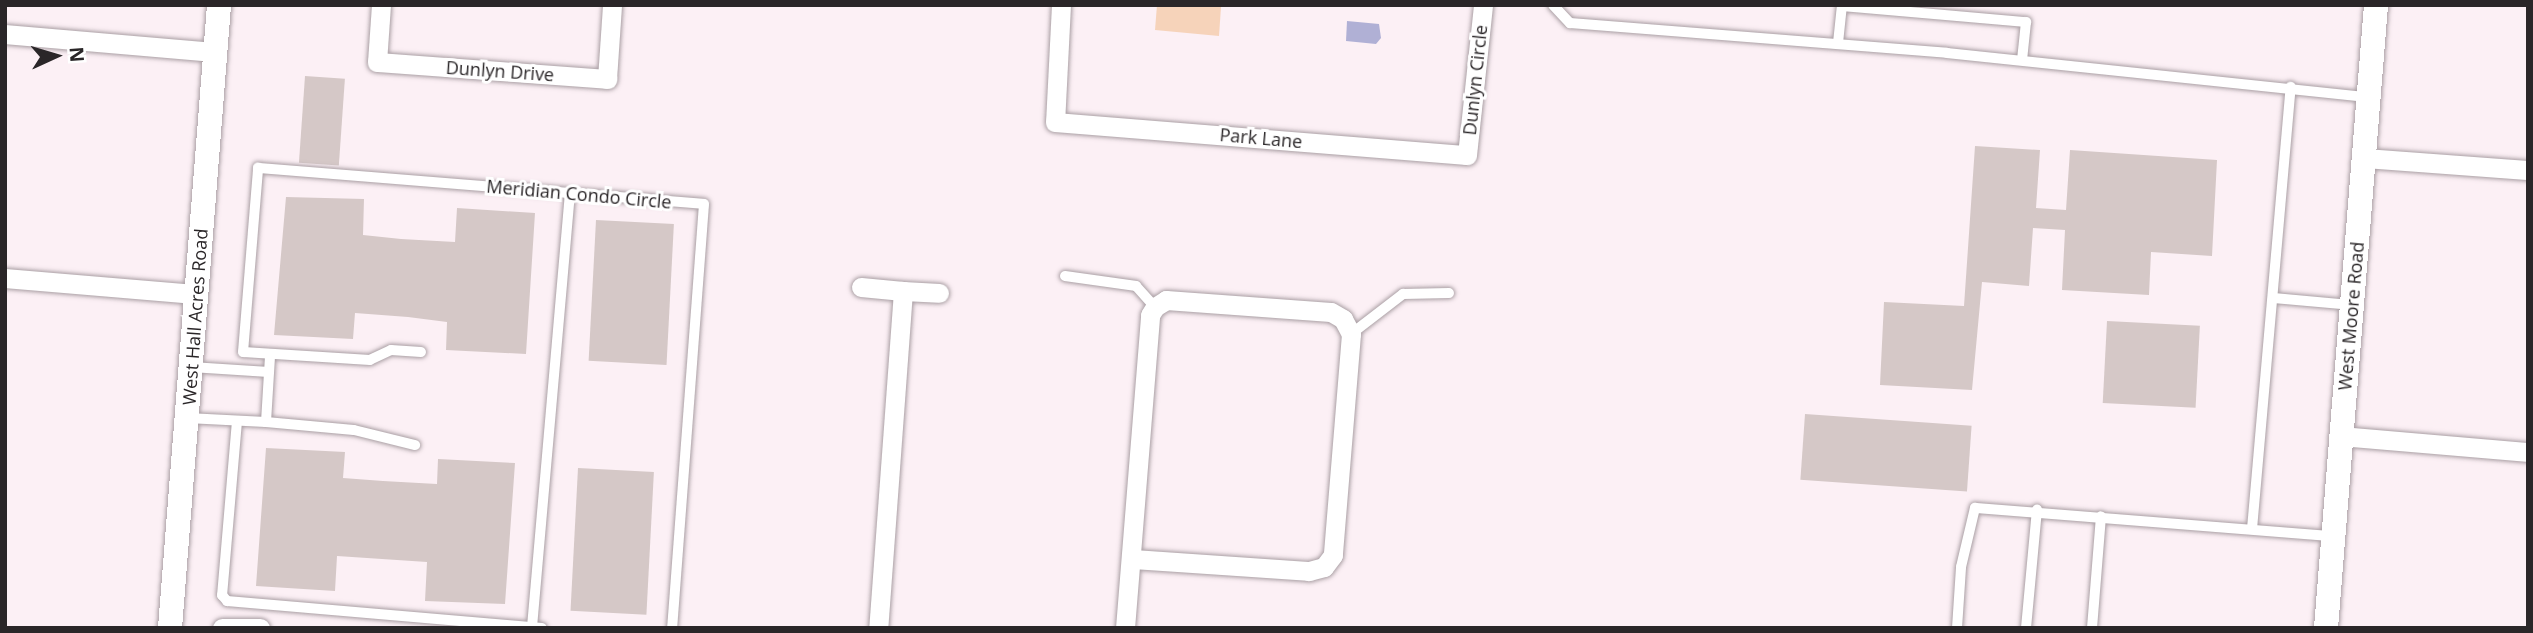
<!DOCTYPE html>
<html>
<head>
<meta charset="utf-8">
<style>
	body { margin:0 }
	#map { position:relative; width:2533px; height:633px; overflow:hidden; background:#fcf0f5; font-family:"Open Sans",sans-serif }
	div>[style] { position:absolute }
	.green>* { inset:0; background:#f6d3ba }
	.water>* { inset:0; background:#b0b0d5 }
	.building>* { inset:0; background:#d5c8c7; transform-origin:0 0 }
	.roads { filter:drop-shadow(0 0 2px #aa9fa4) drop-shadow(0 0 2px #aa9fa4) }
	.service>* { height:10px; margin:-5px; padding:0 5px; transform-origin:5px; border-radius:5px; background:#fff }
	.minor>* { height:19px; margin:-9.5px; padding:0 9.5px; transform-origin:9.5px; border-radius:9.5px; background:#fff }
	.tertiary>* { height:24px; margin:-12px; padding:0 12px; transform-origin:12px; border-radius:12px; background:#fff }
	span { translate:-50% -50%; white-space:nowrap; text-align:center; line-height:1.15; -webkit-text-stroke:6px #fff; paint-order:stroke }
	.street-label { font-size:18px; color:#2a2628 }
	.frame { position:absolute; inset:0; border:7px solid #2a2628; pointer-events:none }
	.north { position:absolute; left:21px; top:21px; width:70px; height:70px; -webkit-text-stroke:5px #fff; paint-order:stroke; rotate:86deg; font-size:19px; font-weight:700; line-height:28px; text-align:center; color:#2a2628 }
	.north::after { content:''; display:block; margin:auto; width:24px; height:32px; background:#2a2628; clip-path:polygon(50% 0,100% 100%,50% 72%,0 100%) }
</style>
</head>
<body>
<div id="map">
	<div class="green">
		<div style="clip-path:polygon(1157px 5px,1221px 7px,1219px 36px,1155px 30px)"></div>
	</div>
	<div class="water">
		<div style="clip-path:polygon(1347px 21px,1379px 24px,1381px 38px,1376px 44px,1346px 41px)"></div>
	</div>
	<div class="building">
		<div style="left:305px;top:76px;width:40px;height:87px;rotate:4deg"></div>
		<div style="clip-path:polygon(1975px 146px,2040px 150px,2036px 208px,2066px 210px,2070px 150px,2217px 160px,2212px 256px,2151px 252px,2149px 295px,2062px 290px,2065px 230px,2033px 228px,2029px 286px,1982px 282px,1972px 390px,1880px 385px,1884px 302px,1964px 306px)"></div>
		<div style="clip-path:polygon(286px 197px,364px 199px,363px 235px,401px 239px,455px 242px,457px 208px,535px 213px,526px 354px,446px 350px,447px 322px,408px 317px,355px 313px,353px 339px,274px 335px)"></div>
		<div style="left:596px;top:220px;width:78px;height:141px;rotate:3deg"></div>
		<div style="left:2107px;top:321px;width:93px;height:82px;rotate:3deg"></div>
		<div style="left:1805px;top:414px;width:167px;height:66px;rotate:4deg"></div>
		<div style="clip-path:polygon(266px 448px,345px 452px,343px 478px,383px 481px,437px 484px,438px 459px,515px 463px,505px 604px,425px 601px,427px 562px,337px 556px,335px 591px,256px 586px)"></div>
		<div style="left:578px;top:468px;width:76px;height:143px;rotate:3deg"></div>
	</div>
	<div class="roads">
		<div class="service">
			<div style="left:1553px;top:5px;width:25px;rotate:47deg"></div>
			<div style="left:1570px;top:23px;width:378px;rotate:4.5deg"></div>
			<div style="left:1947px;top:53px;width:422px;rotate:6deg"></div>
			<div style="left:1838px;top:43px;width:37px;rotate:-84deg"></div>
			<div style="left:1842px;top:6px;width:185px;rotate:5deg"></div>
			<div style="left:2026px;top:22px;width:38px;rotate:96deg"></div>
			<div style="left:1065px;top:276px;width:72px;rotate:8deg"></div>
			<div style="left:1136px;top:286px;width:28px;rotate:48deg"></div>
			<div style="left:2273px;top:298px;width:78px;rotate:5.1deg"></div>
			<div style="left:1351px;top:334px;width:66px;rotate:-37.6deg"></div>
			<div style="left:1403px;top:294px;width:46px;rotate:-1.2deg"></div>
			<div style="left:421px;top:352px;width:30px;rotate:-176deg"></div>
			<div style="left:391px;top:350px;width:23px;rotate:155deg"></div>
			<div style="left:370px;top:360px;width:127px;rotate:-176.4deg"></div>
			<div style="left:243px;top:352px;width:185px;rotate:-85.3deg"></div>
			<div style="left:258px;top:168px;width:447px;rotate:4.6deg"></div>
			<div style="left:704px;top:204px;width:425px;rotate:94.3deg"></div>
			<div style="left:191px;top:367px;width:78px;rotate:3.7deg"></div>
			<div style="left:187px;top:418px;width:79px;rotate:2.9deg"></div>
			<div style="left:266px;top:422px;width:66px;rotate:-86.5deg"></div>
			<div style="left:237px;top:421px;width:175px;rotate:94.9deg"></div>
			<div style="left:222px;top:595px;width:8px;rotate:50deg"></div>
			<div style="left:227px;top:601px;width:316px;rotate:4.9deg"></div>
			<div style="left:266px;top:422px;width:88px;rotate:5.2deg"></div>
			<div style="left:354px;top:430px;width:63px;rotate:13.8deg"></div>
			<div style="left:2252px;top:529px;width:444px;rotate:-85deg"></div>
			<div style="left:532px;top:627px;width:436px;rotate:-85deg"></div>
			<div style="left:1957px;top:628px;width:61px;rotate:-86.2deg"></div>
			<div style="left:1961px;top:567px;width:61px;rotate:-76.7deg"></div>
			<div style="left:1975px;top:508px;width:357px;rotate:4.5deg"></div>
			<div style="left:2026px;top:628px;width:119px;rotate:-84.7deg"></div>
			<div style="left:2092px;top:628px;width:112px;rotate:-85.4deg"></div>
		</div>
		<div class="minor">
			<div style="left:381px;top:5px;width:57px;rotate:94deg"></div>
			<div style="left:377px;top:62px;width:231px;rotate:4.2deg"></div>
			<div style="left:607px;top:79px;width:74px;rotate:-86.1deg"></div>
			<div style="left:1061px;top:5px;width:117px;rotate:92.9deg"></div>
			<div style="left:1055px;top:122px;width:413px;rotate:4.6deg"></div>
			<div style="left:1467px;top:155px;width:151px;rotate:-83.9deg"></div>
			<div style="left:5px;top:34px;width:212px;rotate:4.9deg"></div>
			<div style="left:2364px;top:158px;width:164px;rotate:4.2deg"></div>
			<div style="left:5px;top:278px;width:193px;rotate:4.8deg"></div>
			<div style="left:861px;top:287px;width:42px;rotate:5.4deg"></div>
			<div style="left:903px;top:291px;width:338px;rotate:94.2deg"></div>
			<div style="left:903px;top:291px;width:36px;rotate:3deg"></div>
			<div style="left:2341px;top:436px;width:188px;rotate:4.9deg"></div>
			<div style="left:222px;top:628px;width:38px"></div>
			<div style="left:1125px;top:628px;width:314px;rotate:-85.4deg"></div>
			<div style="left:1150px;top:315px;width:9px;rotate:-58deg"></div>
			<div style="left:1155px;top:307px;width:13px;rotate:-32deg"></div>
			<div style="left:1166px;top:300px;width:165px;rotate:4.2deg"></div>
			<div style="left:1331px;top:312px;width:14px;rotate:30deg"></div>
			<div style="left:1343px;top:319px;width:17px;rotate:62deg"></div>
			<div style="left:1351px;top:334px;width:222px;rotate:94.7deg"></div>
			<div style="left:1333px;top:555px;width:15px;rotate:127deg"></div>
			<div style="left:1324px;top:567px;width:16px;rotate:165deg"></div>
			<div style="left:1309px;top:571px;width:178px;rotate:-176.1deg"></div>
		</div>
		<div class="tertiary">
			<div style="left:170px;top:628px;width:625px;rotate:-85.5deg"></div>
			<div style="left:2326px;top:628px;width:625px;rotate:-85.41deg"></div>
		</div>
	</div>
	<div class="street-label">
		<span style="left:500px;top:71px;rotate:4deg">Dunlyn Drive</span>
		<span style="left:1475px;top:80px;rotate:-84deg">Dunlyn Circle</span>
		<span style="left:1261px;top:138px;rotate:5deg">Park Lane</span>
		<span style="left:579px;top:194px;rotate:5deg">Meridian Condo Circle</span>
		<span style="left:2351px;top:316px;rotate:-85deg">West Moore Road</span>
		<span style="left:195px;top:317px;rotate:-86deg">West Hall Acres Road</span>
	</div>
	<div class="frame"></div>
	<div class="north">N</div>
</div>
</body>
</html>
